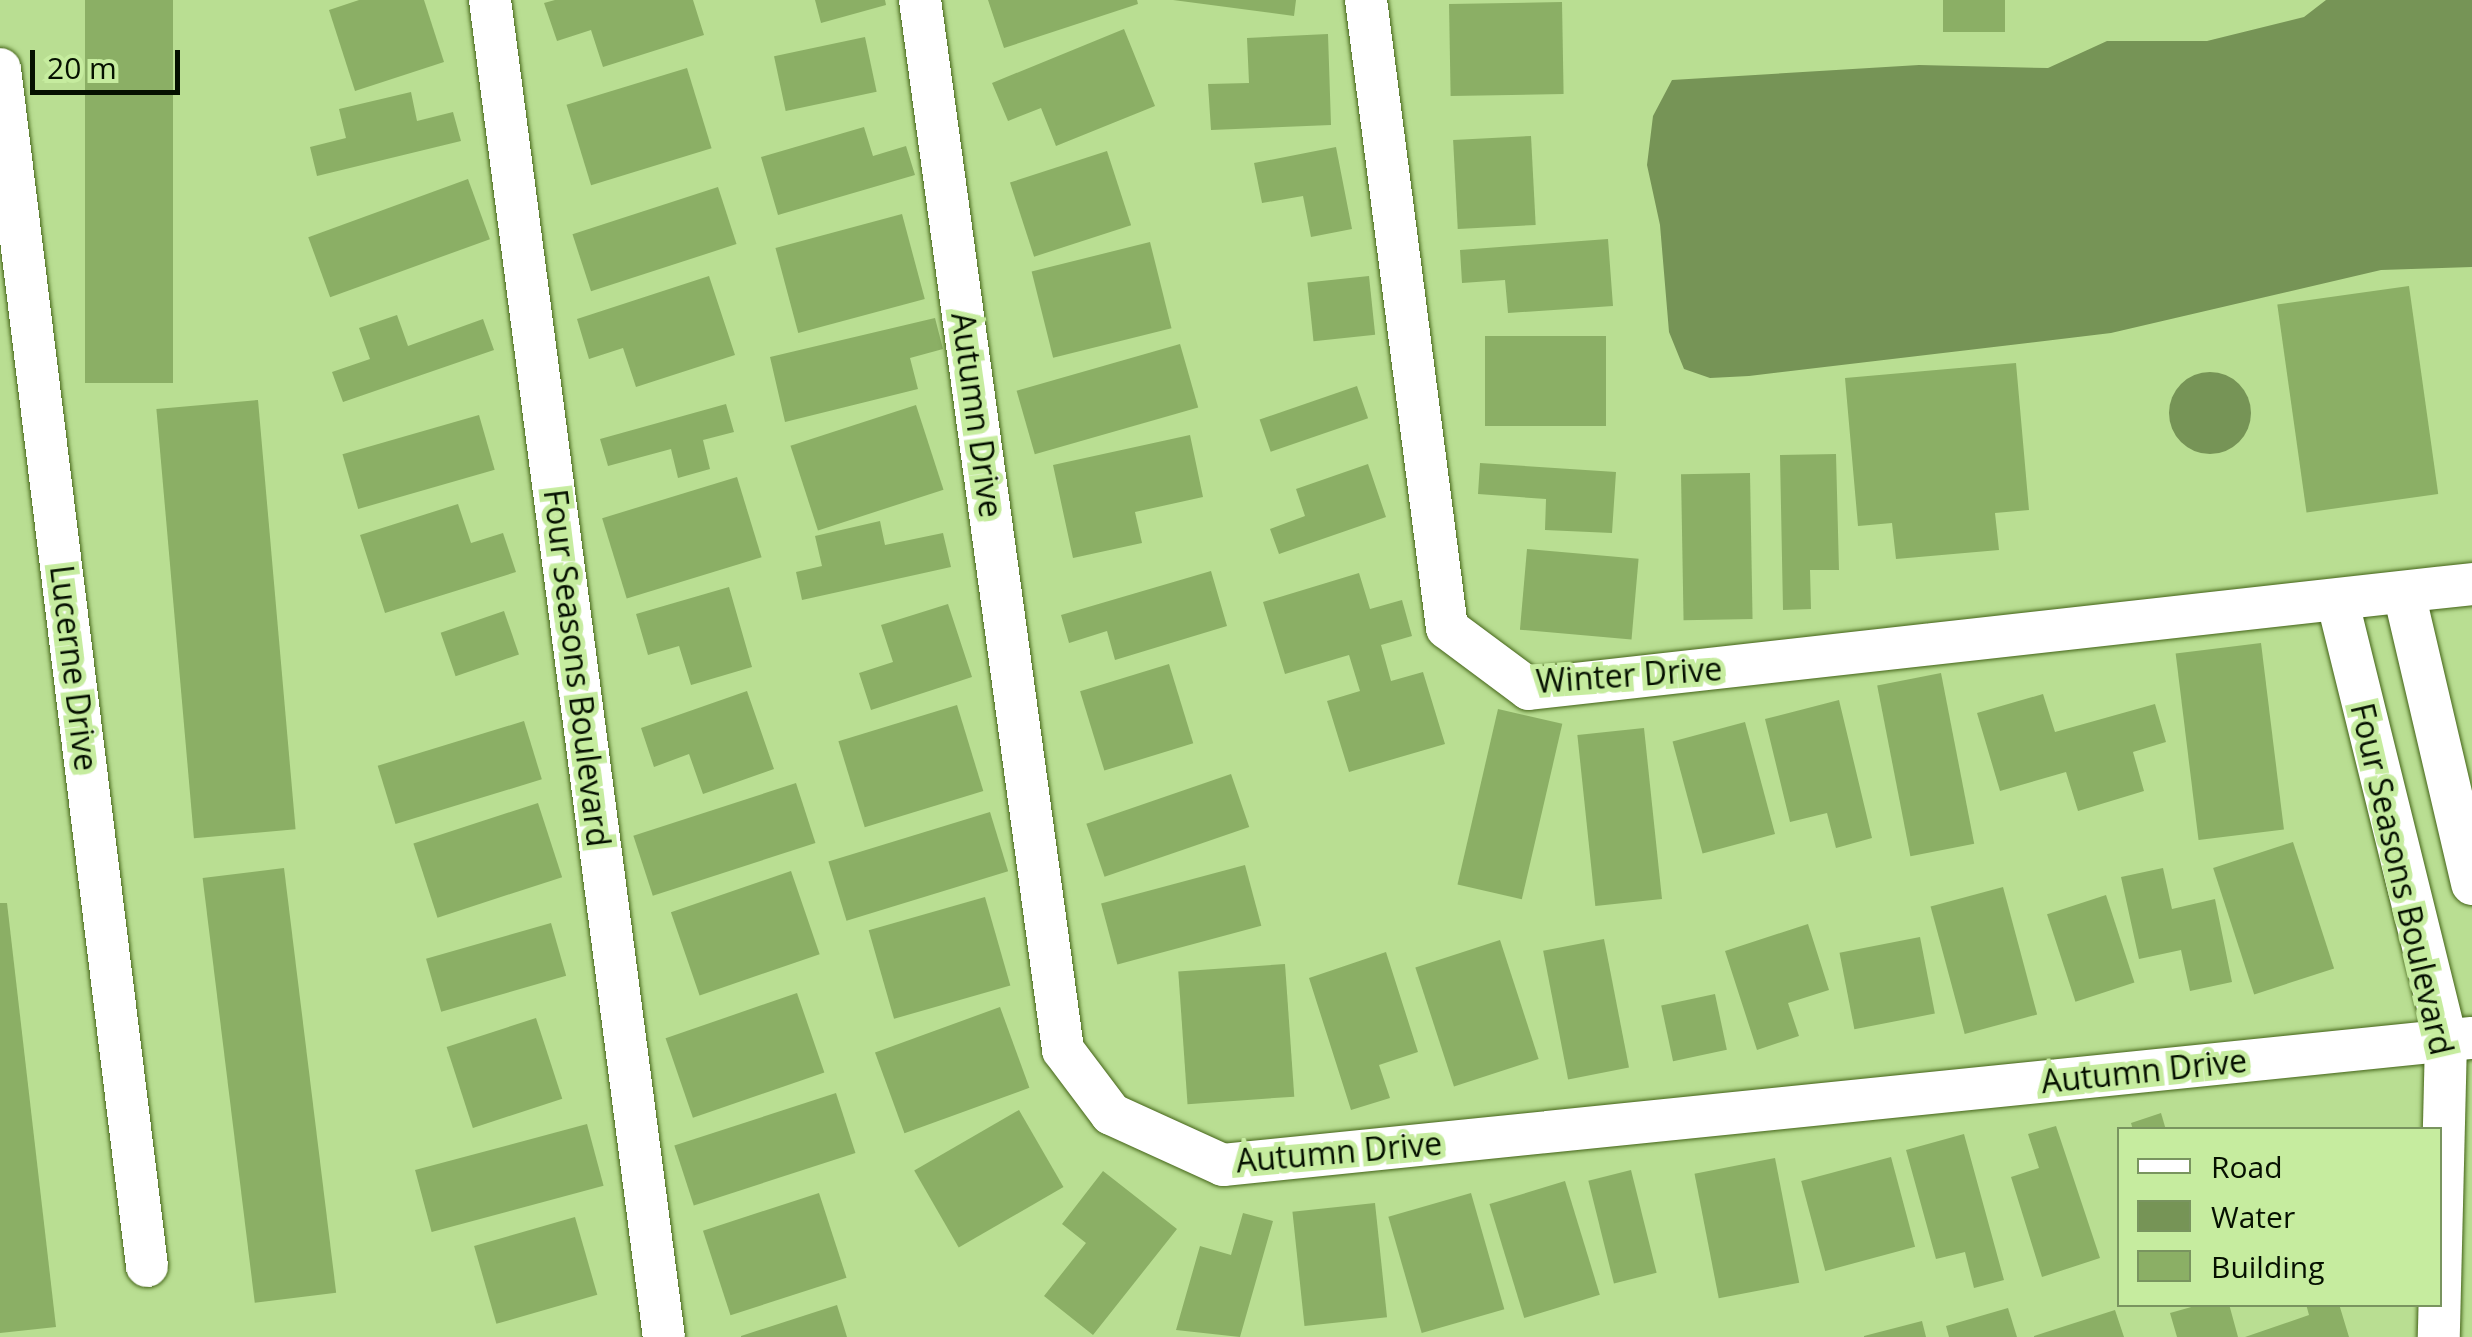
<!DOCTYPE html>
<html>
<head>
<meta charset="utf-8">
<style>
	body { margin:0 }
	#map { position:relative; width:2472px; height:1337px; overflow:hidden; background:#b9de92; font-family:"Open Sans",sans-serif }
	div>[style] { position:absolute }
	.water>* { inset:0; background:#769456 }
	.round { border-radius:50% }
	.building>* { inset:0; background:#8baf65; transform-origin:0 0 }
	.roads { filter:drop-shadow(0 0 2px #446418) drop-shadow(0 0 2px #446418) }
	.street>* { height:42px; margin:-21px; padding:0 21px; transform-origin:21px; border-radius:21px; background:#fff }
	span { translate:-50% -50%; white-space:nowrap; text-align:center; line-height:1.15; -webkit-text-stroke:10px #c6ec9f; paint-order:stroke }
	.street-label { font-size:32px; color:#051000 }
	.legend { position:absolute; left:2117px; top:1127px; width:325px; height:180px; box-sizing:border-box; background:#c6ec9f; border:2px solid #79945f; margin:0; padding:12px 18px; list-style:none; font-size:30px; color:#051000 }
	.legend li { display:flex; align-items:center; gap:20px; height:50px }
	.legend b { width:50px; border:2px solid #79945f }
	.scale { position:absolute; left:30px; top:50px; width:150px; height:45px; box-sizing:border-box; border:5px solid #051000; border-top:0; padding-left:12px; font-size:30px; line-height:35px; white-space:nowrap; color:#051000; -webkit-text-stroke:8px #c6ec9f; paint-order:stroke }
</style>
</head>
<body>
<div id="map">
	<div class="water">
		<div style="clip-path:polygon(2326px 0,2472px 0,2472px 267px,2381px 270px,2111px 333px,1749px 376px,1710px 378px,1684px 369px,1669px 332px,1660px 225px,1647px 165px,1653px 116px,1672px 80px,1919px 65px,2048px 68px,2107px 41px,2207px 41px,2304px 17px)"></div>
		<div class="round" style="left:2169px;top:372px;width:82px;height:82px"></div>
	</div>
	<div class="building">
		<div style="left:85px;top:0;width:88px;height:383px"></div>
		<div style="clip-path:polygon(359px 0,424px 0,444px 62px,355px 91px,329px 10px)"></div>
		<div style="clip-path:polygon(555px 0,693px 0,704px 35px,603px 67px,591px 30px,557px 41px,544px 3px)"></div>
		<div style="clip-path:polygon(815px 0,885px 0,886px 5px,821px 23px)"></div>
		<div style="clip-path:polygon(988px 0,1137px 0,1138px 4px,1004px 48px)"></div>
		<div style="clip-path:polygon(1173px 0,1296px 0,1294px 16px)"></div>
		<div style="left:1943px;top:0;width:62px;height:32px"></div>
		<div style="left:1562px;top:2px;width:92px;height:113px;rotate:89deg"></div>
		<div style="clip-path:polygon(1124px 29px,1155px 106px,1056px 146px,1041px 108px,1008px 121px,992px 83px)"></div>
		<div style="clip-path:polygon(1328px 34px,1331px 125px,1211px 130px,1208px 84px,1249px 83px,1247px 38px)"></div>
		<div style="left:865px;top:37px;width:56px;height:93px;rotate:78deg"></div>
		<div style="left:687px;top:68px;width:84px;height:126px;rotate:73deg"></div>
		<div style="clip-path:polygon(411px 92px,417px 121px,453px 112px,461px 141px,317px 176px,310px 147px,346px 138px,339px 109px)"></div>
		<div style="clip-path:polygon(864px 127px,873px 156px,906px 146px,915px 175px,778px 215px,761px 157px)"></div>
		<div style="left:1531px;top:136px;width:89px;height:78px;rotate:87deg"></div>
		<div style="clip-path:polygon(1336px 147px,1352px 229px,1311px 237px,1303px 196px,1262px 203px,1254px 163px)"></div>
		<div style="left:1107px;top:151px;width:78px;height:102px;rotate:72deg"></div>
		<div style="left:468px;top:179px;width:64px;height:170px;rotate:70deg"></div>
		<div style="left:718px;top:187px;width:60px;height:153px;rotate:72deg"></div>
		<div style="left:902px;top:214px;width:88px;height:131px;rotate:75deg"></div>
		<div style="clip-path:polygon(1608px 239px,1613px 306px,1508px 313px,1505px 280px,1462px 283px,1460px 250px)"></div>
		<div style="left:1150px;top:242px;width:89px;height:122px;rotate:76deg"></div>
		<div style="clip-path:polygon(709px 276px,735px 355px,636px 387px,623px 348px,589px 359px,577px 319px)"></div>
		<div style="left:1369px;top:276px;width:59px;height:62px;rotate:84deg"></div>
		<div style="left:2409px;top:286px;width:210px;height:133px;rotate:82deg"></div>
		<div style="clip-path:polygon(397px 315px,408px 346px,483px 319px,494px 350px,343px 402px,332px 372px,370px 359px,359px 328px)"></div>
		<div style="clip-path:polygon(935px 318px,943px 349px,910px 358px,918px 389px,785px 422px,770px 357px)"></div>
		<div style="left:1485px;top:336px;width:121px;height:90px"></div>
		<div style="left:1180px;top:344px;width:66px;height:170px;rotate:74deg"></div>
		<div style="clip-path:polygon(2016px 363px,2029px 510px,1995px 513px,1999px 550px,1896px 559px,1892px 523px,1858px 526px,1845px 378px)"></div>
		<div style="left:1357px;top:386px;width:34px;height:103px;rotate:71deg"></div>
		<div style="left:258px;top:400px;width:431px;height:102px;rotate:85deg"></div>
		<div style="clip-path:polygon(726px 404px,734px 432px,703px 440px,710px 469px,678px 478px,671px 449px,608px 466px,600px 439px)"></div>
		<div style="left:916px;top:405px;width:89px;height:132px;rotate:72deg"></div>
		<div style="left:479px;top:415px;width:57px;height:142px;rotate:74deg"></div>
		<div style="clip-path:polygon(1190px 435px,1203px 497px,1135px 512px,1142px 543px,1073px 558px,1053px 465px)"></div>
		<div style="clip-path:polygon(1836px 454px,1839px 570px,1810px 570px,1811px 609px,1783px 610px,1780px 455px)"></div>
		<div style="clip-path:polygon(1480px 463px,1616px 472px,1612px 533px,1545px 530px,1546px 499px,1478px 494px)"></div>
		<div style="clip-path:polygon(1368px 464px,1386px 517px,1279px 554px,1270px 529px,1305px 516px,1296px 489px)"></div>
		<div style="left:1750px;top:473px;width:146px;height:69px;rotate:89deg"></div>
		<div style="left:737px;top:477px;width:84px;height:141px;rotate:73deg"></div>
		<div style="clip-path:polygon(458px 504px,471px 543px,503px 533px,516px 572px,385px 613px,360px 535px)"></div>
		<div style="clip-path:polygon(880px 521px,885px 545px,943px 533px,951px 567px,802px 600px,796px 572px,822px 566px,815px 536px)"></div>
		<div style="left:1527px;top:549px;width:112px;height:81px;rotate:5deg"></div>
		<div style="clip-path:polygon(1211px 571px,1227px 626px,1115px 660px,1107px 631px,1069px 643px,1061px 615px)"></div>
		<div style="clip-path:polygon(1359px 573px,1370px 609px,1402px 600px,1412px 636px,1381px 645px,1391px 681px,1423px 672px,1445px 744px,1349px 772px,1327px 701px,1360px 691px,1349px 655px,1285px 674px,1263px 602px)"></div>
		<div style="clip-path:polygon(729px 587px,752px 667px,691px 685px,679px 646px,648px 655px,636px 614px)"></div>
		<div style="clip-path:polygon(948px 604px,972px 677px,871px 710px,859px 673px,893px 662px,881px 625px)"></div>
		<div style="left:504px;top:611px;width:46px;height:67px;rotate:71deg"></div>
		<div style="left:2261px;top:643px;width:188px;height:86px;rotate:83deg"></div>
		<div style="left:1169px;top:664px;width:83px;height:93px;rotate:73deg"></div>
		<div style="left:1941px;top:673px;width:174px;height:65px;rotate:79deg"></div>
		<div style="clip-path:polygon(747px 691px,774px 769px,703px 794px,689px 754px,654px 767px,641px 728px)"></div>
		<div style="clip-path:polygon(2043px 694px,2055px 732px,2155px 704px,2166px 742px,2133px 752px,2144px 791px,2078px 811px,2066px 772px,2000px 791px,1977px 713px)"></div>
		<div style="clip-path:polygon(1839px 700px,1872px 838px,1836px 848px,1827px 813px,1790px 822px,1765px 719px)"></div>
		<div style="left:957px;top:705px;width:90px;height:124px;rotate:73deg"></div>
		<div style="left:1498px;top:709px;width:66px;height:180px;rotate:13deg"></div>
		<div style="left:524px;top:721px;width:61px;height:153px;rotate:73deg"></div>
		<div style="left:1745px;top:722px;width:116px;height:75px;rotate:75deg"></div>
		<div style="left:1644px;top:728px;width:172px;height:67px;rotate:84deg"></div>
		<div style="left:1231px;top:774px;width:56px;height:153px;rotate:71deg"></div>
		<div style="left:796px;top:783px;width:63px;height:171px;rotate:72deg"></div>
		<div style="left:538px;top:803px;width:78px;height:131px;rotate:72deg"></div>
		<div style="left:990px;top:812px;width:62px;height:169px;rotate:73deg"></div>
		<div style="left:2293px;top:842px;width:133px;height:84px;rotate:72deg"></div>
		<div style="left:1245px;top:865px;width:63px;height:149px;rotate:75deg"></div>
		<div style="left:284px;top:868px;width:428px;height:82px;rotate:83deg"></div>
		<div style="clip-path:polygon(2163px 868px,2172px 909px,2215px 899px,2232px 982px,2190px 991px,2181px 950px,2139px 959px,2121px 877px)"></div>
		<div style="left:791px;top:871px;width:88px;height:127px;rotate:71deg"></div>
		<div style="left:2003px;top:887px;width:132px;height:75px;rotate:75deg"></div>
		<div style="left:2106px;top:895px;width:92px;height:62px;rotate:72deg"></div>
		<div style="left:985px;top:897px;width:92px;height:121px;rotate:74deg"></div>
		<div style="clip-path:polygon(0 903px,7px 903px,56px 1327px,0 1333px)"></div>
		<div style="left:551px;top:923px;width:55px;height:130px;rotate:74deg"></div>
		<div style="clip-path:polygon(1808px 924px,1829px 990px,1788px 1003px,1799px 1036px,1757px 1050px,1725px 951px)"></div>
		<div style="left:1920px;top:937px;width:78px;height:82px;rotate:79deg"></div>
		<div style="left:1604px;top:939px;width:131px;height:62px;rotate:79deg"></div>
		<div style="left:1500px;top:940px;width:125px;height:89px;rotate:72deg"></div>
		<div style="clip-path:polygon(1386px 952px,1418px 1052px,1379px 1065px,1390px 1098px,1351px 1110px,1309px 978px)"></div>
		<div style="left:1285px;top:964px;width:133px;height:107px;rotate:86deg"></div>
		<div style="left:797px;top:993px;width:84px;height:139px;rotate:71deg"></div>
		<div style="left:1715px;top:994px;width:57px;height:55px;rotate:78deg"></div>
		<div style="left:1000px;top:1007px;width:86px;height:133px;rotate:70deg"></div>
		<div style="left:536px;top:1018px;width:85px;height:94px;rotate:72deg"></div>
		<div style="left:836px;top:1093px;width:63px;height:170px;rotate:72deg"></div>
		<div style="left:1019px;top:1110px;width:89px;height:121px;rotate:60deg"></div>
		<div style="clip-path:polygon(2161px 1113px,2166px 1130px,2133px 1130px,2131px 1123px)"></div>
		<div style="left:587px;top:1124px;width:64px;height:178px;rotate:75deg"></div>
		<div style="clip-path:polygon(2056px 1126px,2100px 1258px,2042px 1277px,2011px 1177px,2039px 1168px,2028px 1134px)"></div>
		<div style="clip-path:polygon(1964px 1134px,2004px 1280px,1974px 1288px,1965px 1252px,1936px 1259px,1906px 1150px)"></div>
		<div style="left:1891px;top:1157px;width:93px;height:93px;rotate:75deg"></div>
		<div style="left:1775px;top:1158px;width:127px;height:82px;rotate:79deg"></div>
		<div style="left:1631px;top:1170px;width:106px;height:44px;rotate:76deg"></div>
		<div style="clip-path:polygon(1103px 1171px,1177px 1229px,1093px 1335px,1044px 1296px,1086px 1243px,1062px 1224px)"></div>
		<div style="left:1565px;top:1181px;width:119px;height:79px;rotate:73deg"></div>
		<div style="left:819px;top:1193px;width:89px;height:122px;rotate:72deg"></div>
		<div style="left:1471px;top:1193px;width:121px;height:86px;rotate:74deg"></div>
		<div style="left:1375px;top:1203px;width:115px;height:83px;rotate:84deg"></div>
		<div style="clip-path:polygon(1243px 1213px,1273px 1221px,1240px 1337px,1176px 1330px,1200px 1246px,1231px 1255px)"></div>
		<div style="left:575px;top:1217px;width:81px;height:105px;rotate:74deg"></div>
		<div style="clip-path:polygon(2202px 1304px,2229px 1304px,2238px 1337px,2177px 1337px,2170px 1313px)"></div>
		<div style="clip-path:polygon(2306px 1304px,2339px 1304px,2349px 1337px,2245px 1337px,2309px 1315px)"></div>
		<div style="clip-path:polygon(837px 1305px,847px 1337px,741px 1337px,741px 1336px)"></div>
		<div style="clip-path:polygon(2008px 1308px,2017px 1337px,1949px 1337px,1946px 1326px)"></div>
		<div style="clip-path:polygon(2115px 1310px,2124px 1337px,2034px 1337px,2034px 1336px)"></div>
		<div style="clip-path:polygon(1922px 1321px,1926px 1337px,1864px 1337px,1864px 1336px)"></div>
	</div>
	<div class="roads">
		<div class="street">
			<div style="left:490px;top:0;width:1348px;rotate:82.59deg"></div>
			<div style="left:920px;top:0;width:1060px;rotate:82.24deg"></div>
			<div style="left:1063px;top:1050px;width:80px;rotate:53.1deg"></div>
			<div style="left:1111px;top:1114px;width:123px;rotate:24.5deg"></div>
			<div style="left:1223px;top:1165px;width:1255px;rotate:-5.81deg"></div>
			<div style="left:1366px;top:0;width:633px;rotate:82.65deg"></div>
			<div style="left:1447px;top:628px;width:102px;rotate:36.6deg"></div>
			<div style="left:1529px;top:689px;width:949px;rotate:-6.35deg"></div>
			<div style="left:0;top:69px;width:1206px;rotate:83deg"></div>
			<div style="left:2404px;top:593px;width:299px;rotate:76.8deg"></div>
			<div style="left:2338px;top:603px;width:451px;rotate:76.1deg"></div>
			<div style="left:2446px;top:1041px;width:296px;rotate:91.4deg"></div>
		</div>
	</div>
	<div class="street-label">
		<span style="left:977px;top:415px;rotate:82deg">Autumn Drive</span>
		<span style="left:74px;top:668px;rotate:83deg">Lucerne Drive</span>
		<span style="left:577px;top:668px;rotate:83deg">Four Seasons Boulevard</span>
		<span style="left:1629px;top:675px;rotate:-4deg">Winter Drive</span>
		<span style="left:2402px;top:879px;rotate:77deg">Four Seasons Boulevard</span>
		<span style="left:2144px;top:1071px;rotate:-6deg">Autumn Drive</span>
		<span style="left:1339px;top:1152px;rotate:-5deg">Autumn Drive</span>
	</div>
	<ul class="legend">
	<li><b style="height:12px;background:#fff"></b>Road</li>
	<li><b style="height:28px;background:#769456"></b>Water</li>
	<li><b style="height:28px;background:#8baf65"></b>Building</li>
	</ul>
	<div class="scale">20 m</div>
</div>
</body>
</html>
